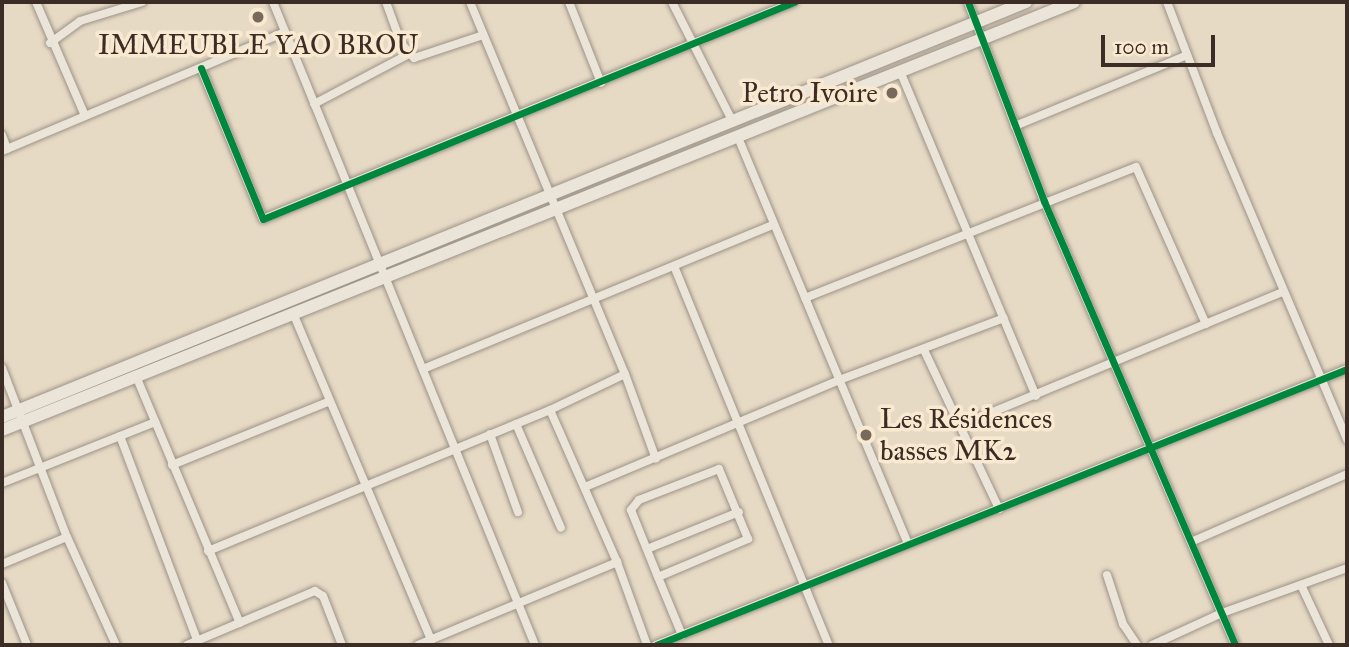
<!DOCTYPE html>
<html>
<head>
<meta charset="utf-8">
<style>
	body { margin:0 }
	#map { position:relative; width:1349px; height:647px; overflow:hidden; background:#e7dac5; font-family:"IM FELL Great Primer",serif }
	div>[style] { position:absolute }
	.roads { filter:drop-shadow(0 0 2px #9c9387) drop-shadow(0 0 2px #9c9387) }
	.minor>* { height:8px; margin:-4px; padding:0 4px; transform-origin:4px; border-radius:4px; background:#ebe4d9 }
	.secondary>* { height:12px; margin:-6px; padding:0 6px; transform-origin:6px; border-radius:6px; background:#ebe4d9 }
	.cycleway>* { height:7px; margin:-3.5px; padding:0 3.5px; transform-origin:3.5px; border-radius:3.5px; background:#00873e }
	.dots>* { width:19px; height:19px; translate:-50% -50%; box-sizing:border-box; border:4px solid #f9e9d0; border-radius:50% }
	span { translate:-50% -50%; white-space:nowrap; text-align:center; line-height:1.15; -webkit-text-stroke:7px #f9e9d0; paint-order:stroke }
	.poi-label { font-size:28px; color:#3b2d25 }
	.right { translate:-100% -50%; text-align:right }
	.left { translate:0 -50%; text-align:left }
	.frame { position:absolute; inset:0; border:4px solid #3b2d25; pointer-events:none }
	.scale { position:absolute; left:1101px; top:35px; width:114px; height:32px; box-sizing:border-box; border:4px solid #3b2d25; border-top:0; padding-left:9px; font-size:21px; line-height:24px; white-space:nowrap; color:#3b2d25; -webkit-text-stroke:5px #f9e9d0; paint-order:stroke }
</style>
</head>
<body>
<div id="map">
	<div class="roads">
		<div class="minor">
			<div style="left:36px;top:2px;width:124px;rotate:66.7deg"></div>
			<div style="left:273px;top:2px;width:694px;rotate:67.83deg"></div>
			<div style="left:386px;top:2px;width:44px;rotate:69.9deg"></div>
			<div style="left:401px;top:43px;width:20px;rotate:49deg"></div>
			<div style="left:414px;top:58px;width:73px;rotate:-18.4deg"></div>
			<div style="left:470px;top:2px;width:403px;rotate:67.4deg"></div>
			<div style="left:625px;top:374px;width:90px;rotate:70deg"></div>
			<div style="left:569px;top:2px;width:87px;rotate:68.4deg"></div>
			<div style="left:672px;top:2px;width:135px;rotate:63.1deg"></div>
			<div style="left:968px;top:2px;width:213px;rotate:69.1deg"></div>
			<div style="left:1044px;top:201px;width:483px;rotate:66.7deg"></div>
			<div style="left:1167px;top:2px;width:140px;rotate:69.1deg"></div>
			<div style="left:1217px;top:133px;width:333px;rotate:67deg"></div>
			<div style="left:50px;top:43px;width:37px;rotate:-36deg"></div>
			<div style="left:80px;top:21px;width:65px;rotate:-17deg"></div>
			<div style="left:201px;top:68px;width:163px;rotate:67.7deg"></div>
			<div style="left:263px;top:219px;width:574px;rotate:-22.23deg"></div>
			<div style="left:900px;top:71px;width:352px;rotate:67.3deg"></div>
			<div style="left:314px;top:104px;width:107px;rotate:-27.8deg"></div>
			<div style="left:1015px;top:126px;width:186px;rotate:-22.4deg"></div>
			<div style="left:2px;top:135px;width:15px;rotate:70deg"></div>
			<div style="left:737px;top:135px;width:443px;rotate:67.3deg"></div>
			<div style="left:2px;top:151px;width:307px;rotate:-22.8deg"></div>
			<div style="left:674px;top:266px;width:409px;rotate:67.8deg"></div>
			<div style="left:805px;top:298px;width:356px;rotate:-21.6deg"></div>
			<div style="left:1136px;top:167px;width:172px;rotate:66deg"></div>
			<div style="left:293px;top:313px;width:355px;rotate:67.1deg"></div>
			<div style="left:924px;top:350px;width:176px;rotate:64.7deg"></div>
			<div style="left:2px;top:368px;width:181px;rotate:69deg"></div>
			<div style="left:67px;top:537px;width:119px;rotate:65.6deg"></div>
			<div style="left:423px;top:369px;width:378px;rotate:-22.4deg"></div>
			<div style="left:136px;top:376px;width:268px;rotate:67.2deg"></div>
			<div style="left:550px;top:410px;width:166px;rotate:66.2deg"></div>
			<div style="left:617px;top:562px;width:88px;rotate:70.1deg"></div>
			<div style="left:516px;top:424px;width:113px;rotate:66.6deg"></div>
			<div style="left:959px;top:426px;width:351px;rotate:-22.5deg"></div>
			<div style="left:490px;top:434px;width:83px;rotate:70.3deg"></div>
			<div style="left:120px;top:436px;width:223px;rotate:69.3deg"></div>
			<div style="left:172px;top:465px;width:168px;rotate:-22deg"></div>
			<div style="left:2px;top:483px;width:165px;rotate:-21.7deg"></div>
			<div style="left:585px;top:487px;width:276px;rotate:-22.8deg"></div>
			<div style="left:839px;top:380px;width:176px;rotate:-20.6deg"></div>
			<div style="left:1193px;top:541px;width:168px;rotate:-23.5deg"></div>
			<div style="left:647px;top:549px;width:99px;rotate:-21.9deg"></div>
			<div style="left:208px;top:551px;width:370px;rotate:-22.4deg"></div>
			<div style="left:550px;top:410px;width:83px;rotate:-25.6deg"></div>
			<div style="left:2px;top:564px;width:70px;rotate:-22.6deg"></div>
			<div style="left:1107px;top:575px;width:52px;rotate:71.9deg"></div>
			<div style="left:1123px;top:624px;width:25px;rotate:56deg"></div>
			<div style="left:658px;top:577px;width:98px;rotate:-22.9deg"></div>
			<div style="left:748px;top:539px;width:76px;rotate:-112.5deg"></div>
			<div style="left:719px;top:469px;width:86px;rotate:158.8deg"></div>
			<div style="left:639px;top:500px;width:13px;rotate:129deg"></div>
			<div style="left:631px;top:510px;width:72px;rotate:68.1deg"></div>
			<div style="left:658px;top:577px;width:63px;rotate:67.5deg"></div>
			<div style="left:2px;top:583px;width:67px;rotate:68deg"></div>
			<div style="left:1302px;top:587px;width:64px;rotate:65deg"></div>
			<div style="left:187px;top:645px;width:139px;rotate:-22.9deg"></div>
			<div style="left:315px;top:591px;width:9px;rotate:32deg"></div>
			<div style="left:323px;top:596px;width:53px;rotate:68.8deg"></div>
			<div style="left:418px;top:645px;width:216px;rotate:-22.6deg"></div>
			<div style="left:656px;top:645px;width:744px;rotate:-21.77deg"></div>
			<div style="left:1152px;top:645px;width:77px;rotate:-24.6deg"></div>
			<div style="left:1222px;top:613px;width:133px;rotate:-19.8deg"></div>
		</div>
		<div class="secondary">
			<div style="left:2px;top:417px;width:1105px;rotate:-22.06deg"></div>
			<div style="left:2px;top:430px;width:1154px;rotate:-21.76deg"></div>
		</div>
	</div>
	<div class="cycleway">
		<div style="left:968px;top:2px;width:213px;rotate:69.1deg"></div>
		<div style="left:1044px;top:201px;width:483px;rotate:66.7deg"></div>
		<div style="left:201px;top:68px;width:163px;rotate:67.7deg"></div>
		<div style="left:263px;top:219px;width:574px;rotate:-22.23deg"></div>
		<div style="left:656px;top:645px;width:744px;rotate:-21.77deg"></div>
	</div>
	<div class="dots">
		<div style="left:258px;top:17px;background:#776a5d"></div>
		<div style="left:892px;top:93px;background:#776a5d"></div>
		<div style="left:866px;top:435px;background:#776a5d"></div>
	</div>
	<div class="poi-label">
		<span style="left:258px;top:45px">IMMEUBLE YAO BROU</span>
		<span class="right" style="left:878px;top:93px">Petro Ivoire</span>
		<span class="left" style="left:880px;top:435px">Les Résidences<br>basses MK2</span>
	</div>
	<div class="frame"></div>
	<div class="scale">100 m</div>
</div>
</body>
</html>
